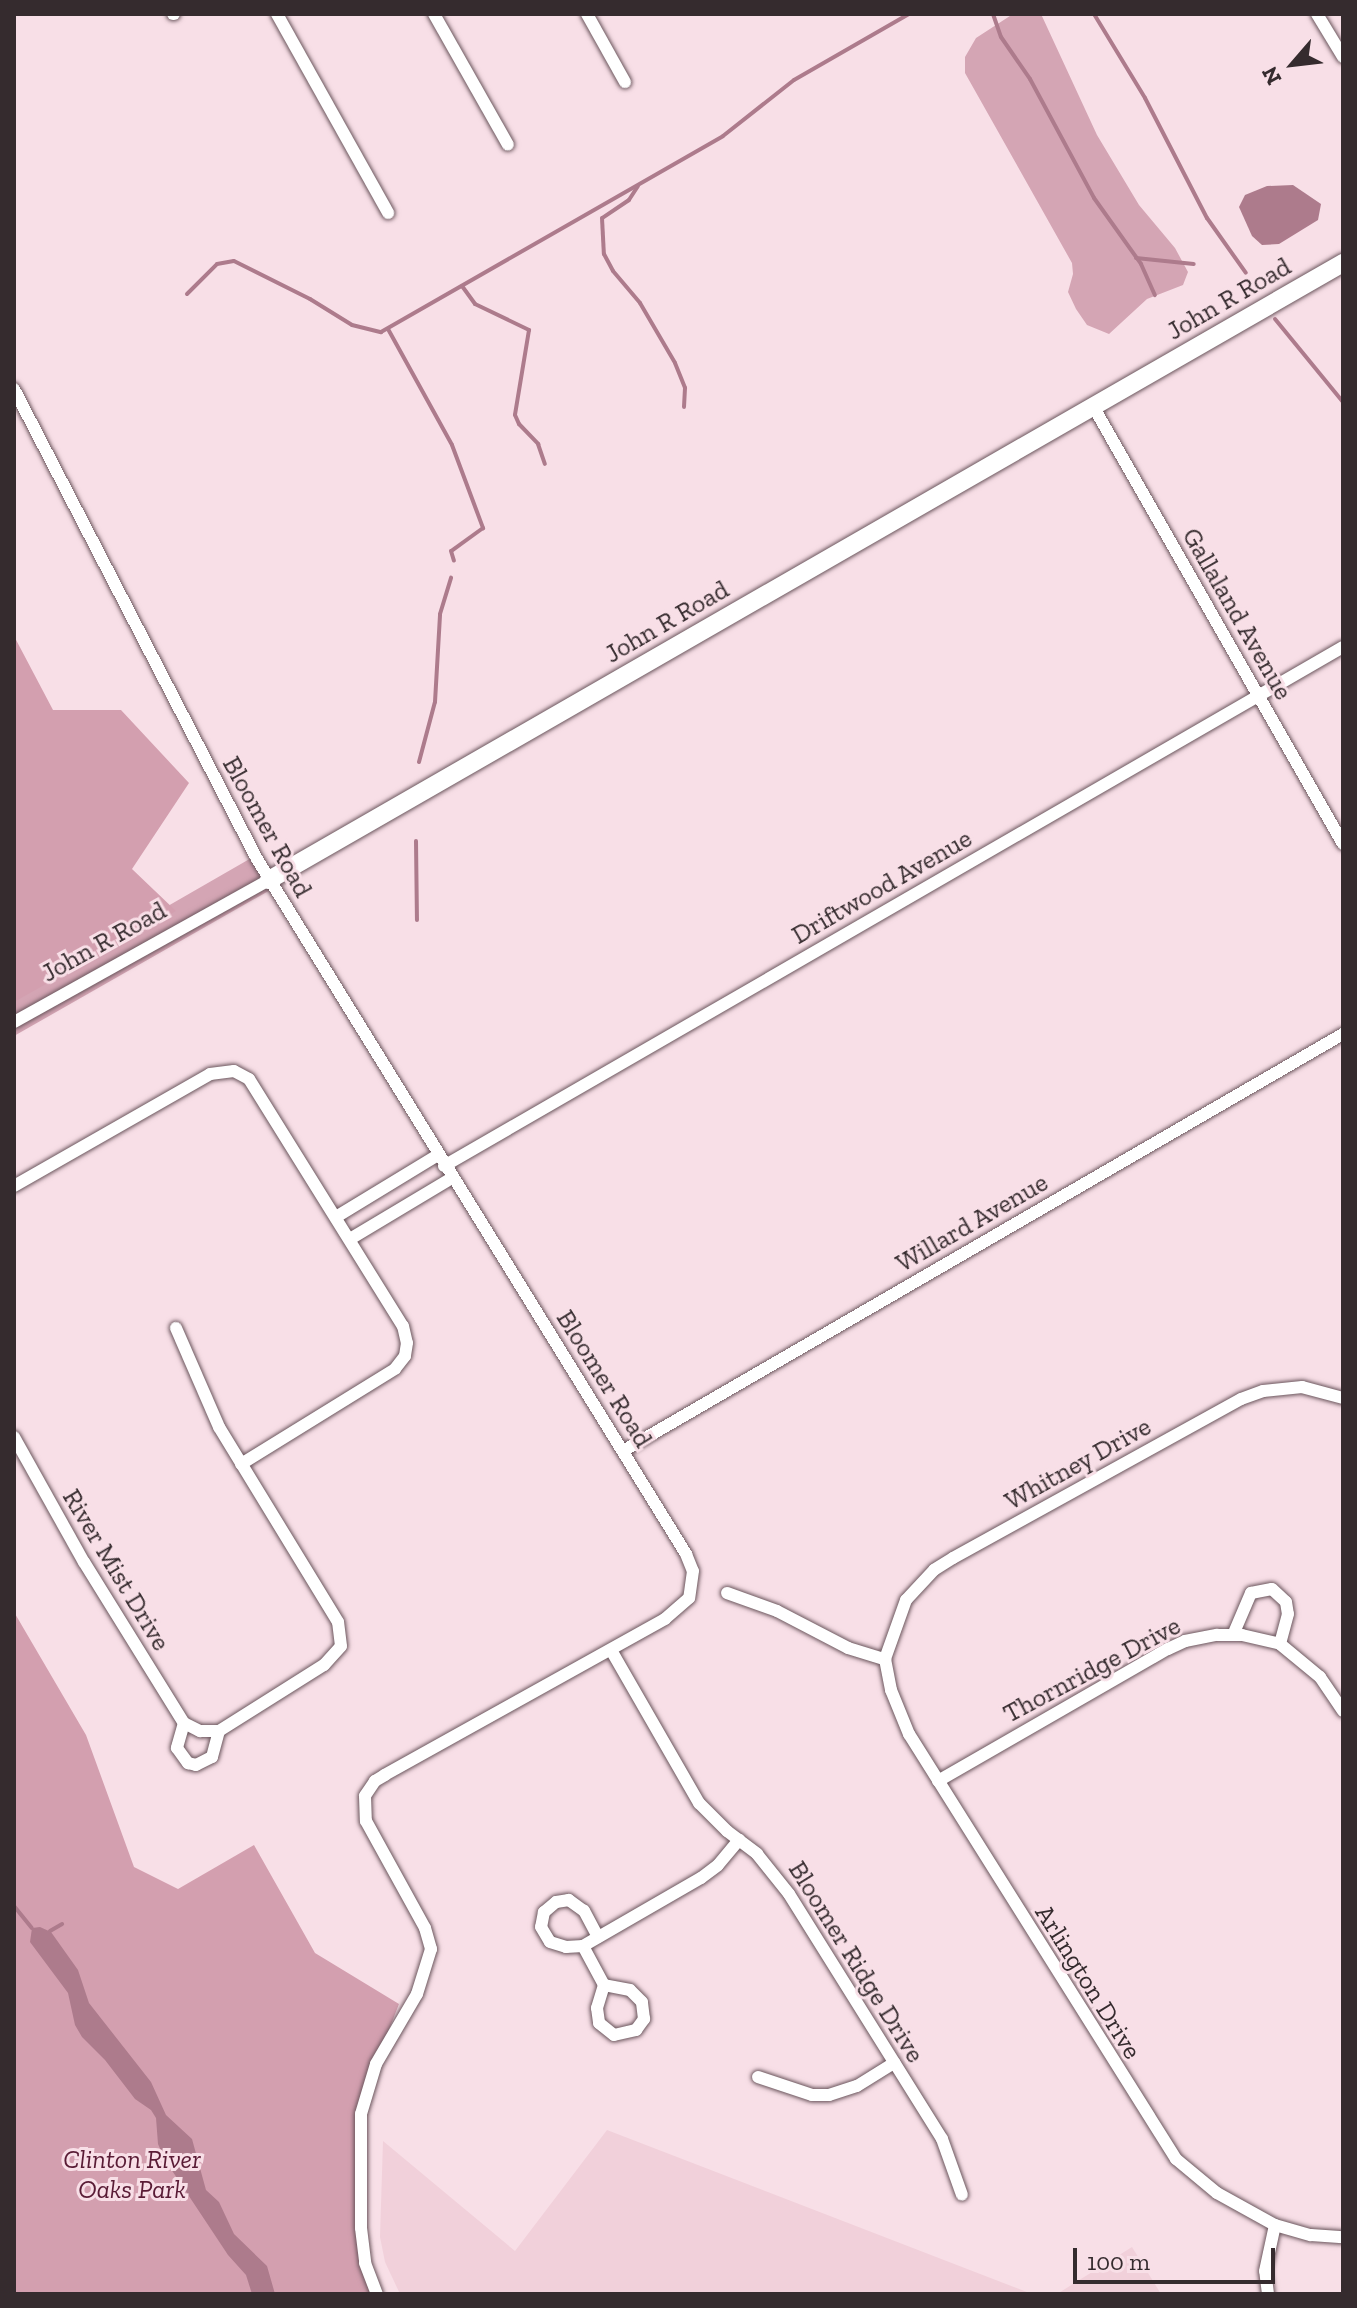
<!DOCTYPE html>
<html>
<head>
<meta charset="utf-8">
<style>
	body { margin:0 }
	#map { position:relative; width:1357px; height:2308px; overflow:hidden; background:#f8dfe7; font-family:"Zilla Slab",serif }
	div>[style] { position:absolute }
	.built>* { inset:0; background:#f1d0da }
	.green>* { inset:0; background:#d4a5b4 }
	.forest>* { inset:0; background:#d39faf }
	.water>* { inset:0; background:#ad7b8c }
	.stream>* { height:4px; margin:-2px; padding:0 2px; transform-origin:2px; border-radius:2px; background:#ad7b8c }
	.roads { filter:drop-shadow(0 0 2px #6b565d) drop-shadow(0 0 2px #6b565d) }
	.street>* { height:12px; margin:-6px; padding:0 6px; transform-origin:6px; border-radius:6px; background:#fff }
	.secondary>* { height:18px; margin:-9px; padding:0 9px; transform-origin:9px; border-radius:9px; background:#fff }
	span { translate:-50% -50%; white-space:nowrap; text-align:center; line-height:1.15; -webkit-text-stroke:6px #f8dfe7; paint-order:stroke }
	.street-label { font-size:26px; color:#352b2e }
	.park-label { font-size:26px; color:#591b35; font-style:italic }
	.frame { position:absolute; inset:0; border:16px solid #352b2e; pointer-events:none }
	.north { position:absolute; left:1253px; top:24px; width:80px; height:80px; -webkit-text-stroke:6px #f8dfe7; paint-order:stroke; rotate:242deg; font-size:22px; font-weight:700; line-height:32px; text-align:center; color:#352b2e }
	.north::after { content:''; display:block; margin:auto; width:28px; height:36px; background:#352b2e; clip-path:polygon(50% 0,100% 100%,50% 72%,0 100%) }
	.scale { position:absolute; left:1073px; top:2248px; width:202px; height:36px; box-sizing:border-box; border:4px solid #352b2e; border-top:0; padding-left:10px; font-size:24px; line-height:28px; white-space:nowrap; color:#352b2e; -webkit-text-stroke:6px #f8dfe7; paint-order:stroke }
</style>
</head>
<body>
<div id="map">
	<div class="built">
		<div style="clip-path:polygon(607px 2130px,1032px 2294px,400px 2294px,385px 2262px,380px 2237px,383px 2141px,515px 2251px)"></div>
		<div style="clip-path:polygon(1132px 2247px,1161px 2294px,1057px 2294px)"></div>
	</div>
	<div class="green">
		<div style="clip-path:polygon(1013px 14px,1041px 14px,1097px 135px,1139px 205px,1175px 248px,1188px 272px,1183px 285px,1147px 299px,1109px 334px,1087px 325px,1076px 309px,1068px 292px,1073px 274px,1072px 263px,965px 73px,965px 57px,976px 38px)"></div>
		<div style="clip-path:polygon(14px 728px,121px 933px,253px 857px,272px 889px,14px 1036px)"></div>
	</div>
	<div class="forest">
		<div style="clip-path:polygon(14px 636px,53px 710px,121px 710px,189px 783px,132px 869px,176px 911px,14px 1002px)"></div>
		<div style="clip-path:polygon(14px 1612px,86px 1735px,134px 1867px,178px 1889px,254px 1845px,315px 1953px,399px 2004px,367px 2085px,361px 2228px,377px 2294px,14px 2294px)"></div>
	</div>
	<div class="water">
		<div style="clip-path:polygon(1293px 185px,1321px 204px,1318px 220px,1279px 244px,1262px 245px,1252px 236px,1239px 207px,1245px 195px,1267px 186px)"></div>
		<div style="clip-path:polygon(40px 1927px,51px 1932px,78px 1970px,89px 2003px,151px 2082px,166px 2115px,192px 2139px,206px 2190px,219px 2202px,234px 2234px,267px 2266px,275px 2294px,252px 2294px,246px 2275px,228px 2255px,165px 2160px,158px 2144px,156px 2118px,151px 2110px,135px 2099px,105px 2060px,82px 2037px,75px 2025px,68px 1993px,30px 1942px,32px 1928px)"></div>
	</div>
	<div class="stream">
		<div style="left:993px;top:14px;width:24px;rotate:71deg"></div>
		<div style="left:1001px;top:37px;width:51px;rotate:55.4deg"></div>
		<div style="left:1030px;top:79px;width:135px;rotate:61.7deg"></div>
		<div style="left:1094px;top:198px;width:81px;rotate:54.5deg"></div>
		<div style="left:1141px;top:264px;width:34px;rotate:66deg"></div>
		<div style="left:1094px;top:14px;width:98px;rotate:58.7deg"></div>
		<div style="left:1145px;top:98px;width:135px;rotate:62.7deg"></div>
		<div style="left:1207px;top:218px;width:67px;rotate:54.7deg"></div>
		<div style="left:638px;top:186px;width:17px;rotate:123deg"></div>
		<div style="left:629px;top:200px;width:32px;rotate:146deg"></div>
		<div style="left:602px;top:218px;width:36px;rotate:87deg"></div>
		<div style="left:604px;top:254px;width:19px;rotate:62deg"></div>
		<div style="left:613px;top:271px;width:42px;rotate:49.8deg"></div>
		<div style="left:640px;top:303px;width:69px;rotate:59.7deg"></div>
		<div style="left:675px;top:363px;width:27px;rotate:68deg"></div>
		<div style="left:685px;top:388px;width:19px;rotate:93deg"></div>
		<div style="left:1136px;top:258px;width:58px;rotate:5.9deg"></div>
		<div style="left:462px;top:286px;width:22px;rotate:54deg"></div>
		<div style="left:475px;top:304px;width:60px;rotate:25.7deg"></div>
		<div style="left:529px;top:330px;width:86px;rotate:99.4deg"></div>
		<div style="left:515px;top:415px;width:10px;rotate:66deg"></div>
		<div style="left:519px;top:424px;width:28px;rotate:46deg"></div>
		<div style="left:538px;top:444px;width:21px;rotate:71deg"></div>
		<div style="left:187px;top:294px;width:42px;rotate:-45deg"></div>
		<div style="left:217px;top:264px;width:17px;rotate:-10deg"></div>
		<div style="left:234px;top:261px;width:85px;rotate:26.6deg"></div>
		<div style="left:310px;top:299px;width:49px;rotate:31.8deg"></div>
		<div style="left:352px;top:325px;width:30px;rotate:14deg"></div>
		<div style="left:381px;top:332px;width:394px;rotate:-29.8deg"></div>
		<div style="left:723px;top:136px;width:90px;rotate:-38.3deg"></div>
		<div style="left:794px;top:80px;width:133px;rotate:-29.9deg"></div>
		<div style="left:1275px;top:319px;width:107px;rotate:50.7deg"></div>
		<div style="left:388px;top:329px;width:132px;rotate:61.1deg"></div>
		<div style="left:452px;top:445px;width:89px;rotate:69.5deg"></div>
		<div style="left:483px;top:528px;width:39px;rotate:144deg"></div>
		<div style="left:451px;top:551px;width:10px;rotate:73deg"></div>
		<div style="left:419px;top:762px;width:62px;rotate:-75.1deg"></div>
		<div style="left:435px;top:702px;width:88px;rotate:-86.7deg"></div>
		<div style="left:440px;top:614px;width:38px;rotate:-73deg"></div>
		<div style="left:416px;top:841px;width:79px;rotate:89.3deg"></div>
		<div style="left:14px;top:1906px;width:28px;rotate:51deg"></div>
		<div style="left:50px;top:1931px;width:14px;rotate:-30deg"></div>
	</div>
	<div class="roads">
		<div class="street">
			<div style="left:173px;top:14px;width:1px"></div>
			<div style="left:277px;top:14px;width:228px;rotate:60.8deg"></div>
			<div style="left:434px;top:14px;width:150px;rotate:60.5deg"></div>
			<div style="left:587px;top:14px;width:78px;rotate:60.8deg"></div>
			<div style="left:1317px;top:14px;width:50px;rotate:58.8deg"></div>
			<div style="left:14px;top:389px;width:529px;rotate:62.66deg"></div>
			<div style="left:257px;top:859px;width:817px;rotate:58.31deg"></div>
			<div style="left:686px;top:1554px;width:18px;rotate:68deg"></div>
			<div style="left:693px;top:1571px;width:27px;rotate:98deg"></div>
			<div style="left:689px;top:1598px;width:32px;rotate:139deg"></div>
			<div style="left:665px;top:1619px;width:321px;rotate:150.9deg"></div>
			<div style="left:385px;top:1775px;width:12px;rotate:149deg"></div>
			<div style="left:375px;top:1781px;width:18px;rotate:124deg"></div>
			<div style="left:365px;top:1796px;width:25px;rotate:88deg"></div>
			<div style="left:366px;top:1821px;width:122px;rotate:61.1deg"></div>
			<div style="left:425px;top:1928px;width:22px;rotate:74deg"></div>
			<div style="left:431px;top:1949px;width:47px;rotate:107.3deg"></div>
			<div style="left:417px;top:1994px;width:81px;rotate:120.4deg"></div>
			<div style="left:376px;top:2064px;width:52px;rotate:106.7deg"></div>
			<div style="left:361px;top:2114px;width:114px;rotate:90deg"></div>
			<div style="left:361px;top:2228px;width:35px;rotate:83deg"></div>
			<div style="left:365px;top:2263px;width:33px;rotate:69deg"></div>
			<div style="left:1093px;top:406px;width:504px;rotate:60.28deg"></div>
			<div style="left:14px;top:1022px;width:292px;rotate:-29.1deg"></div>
			<div style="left:444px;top:1166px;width:1038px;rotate:-30deg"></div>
			<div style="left:14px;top:1186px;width:226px;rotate:-29.7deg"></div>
			<div style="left:210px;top:1074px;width:24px;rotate:-7deg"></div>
			<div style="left:234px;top:1071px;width:17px;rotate:28deg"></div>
			<div style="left:249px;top:1079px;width:291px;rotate:58.1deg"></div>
			<div style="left:403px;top:1326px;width:17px;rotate:77deg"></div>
			<div style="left:407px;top:1343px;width:13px;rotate:99deg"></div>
			<div style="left:405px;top:1356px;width:16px;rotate:128deg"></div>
			<div style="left:395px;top:1369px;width:181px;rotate:148.3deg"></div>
			<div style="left:336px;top:1217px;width:119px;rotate:-31.3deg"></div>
			<div style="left:350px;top:1239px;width:119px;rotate:-30.9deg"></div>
			<div style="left:1343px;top:1398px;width:42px;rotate:-165deg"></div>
			<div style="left:1302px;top:1387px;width:39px;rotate:174deg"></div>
			<div style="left:1263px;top:1391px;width:23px;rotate:160deg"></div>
			<div style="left:1241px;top:1399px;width:329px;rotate:151.1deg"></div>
			<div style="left:953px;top:1558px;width:22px;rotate:148deg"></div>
			<div style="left:934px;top:1570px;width:41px;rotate:133deg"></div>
			<div style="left:906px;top:1600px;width:63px;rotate:109.6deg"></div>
			<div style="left:885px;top:1659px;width:32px;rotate:79deg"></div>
			<div style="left:891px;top:1690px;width:48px;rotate:67.8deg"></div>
			<div style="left:909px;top:1734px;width:502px;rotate:57.86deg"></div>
			<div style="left:1176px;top:2159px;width:53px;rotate:39.7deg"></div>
			<div style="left:1217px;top:2193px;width:66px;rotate:28.9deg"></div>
			<div style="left:1275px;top:2225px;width:37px;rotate:16deg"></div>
			<div style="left:1311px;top:2235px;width:32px;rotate:4deg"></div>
			<div style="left:14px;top:1437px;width:143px;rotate:60.8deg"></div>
			<div style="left:84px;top:1562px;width:190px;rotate:58.2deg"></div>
			<div style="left:184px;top:1723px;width:18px;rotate:27deg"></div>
			<div style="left:200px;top:1731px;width:19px"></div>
			<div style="left:219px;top:1731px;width:124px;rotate:-32.2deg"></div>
			<div style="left:324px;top:1665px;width:25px;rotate:-48deg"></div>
			<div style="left:341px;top:1646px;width:24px;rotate:-97deg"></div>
			<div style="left:338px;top:1622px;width:228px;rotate:-121.4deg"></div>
			<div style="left:219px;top:1427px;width:108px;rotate:-113.5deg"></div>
			<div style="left:623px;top:1451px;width:832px;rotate:-30.08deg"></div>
			<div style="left:727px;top:1593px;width:53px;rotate:19.8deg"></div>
			<div style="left:777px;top:1611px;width:80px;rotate:27.5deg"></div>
			<div style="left:848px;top:1648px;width:39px;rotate:17deg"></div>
			<div style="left:1233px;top:1635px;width:46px;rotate:-66.8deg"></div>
			<div style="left:1251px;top:1593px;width:21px;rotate:-11deg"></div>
			<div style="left:1272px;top:1589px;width:19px;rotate:43deg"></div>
			<div style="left:1286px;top:1602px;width:12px;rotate:81deg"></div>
			<div style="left:1288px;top:1614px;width:31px;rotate:105deg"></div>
			<div style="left:611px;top:1650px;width:177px;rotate:60.1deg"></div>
			<div style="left:699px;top:1803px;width:40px;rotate:45deg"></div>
			<div style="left:727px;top:1831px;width:38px;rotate:37deg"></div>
			<div style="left:757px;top:1854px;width:51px;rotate:51.3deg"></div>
			<div style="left:789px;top:1894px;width:289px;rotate:58deg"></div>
			<div style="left:942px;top:2139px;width:59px;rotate:70.3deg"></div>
			<div style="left:184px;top:1723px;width:26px;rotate:106deg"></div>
			<div style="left:177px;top:1748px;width:19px;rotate:54deg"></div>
			<div style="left:188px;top:1763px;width:8px;rotate:14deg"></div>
			<div style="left:196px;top:1765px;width:18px;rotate:-27deg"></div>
			<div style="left:212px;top:1757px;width:27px;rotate:-75deg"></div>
			<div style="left:938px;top:1781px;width:265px;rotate:-29.9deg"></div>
			<div style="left:1168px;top:1649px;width:19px;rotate:-25deg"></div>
			<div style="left:1185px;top:1641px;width:33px;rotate:-11deg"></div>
			<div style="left:1217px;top:1635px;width:25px"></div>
			<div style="left:1242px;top:1635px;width:39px;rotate:13deg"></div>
			<div style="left:1280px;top:1644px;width:52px;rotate:39.5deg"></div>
			<div style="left:1320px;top:1677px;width:41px;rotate:55.9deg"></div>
			<div style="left:598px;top:1937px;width:30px;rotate:-118deg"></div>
			<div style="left:584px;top:1911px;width:19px;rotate:-144deg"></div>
			<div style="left:569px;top:1900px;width:13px;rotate:171deg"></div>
			<div style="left:556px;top:1902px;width:16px;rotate:140deg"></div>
			<div style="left:544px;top:1912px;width:15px;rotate:101deg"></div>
			<div style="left:541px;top:1927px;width:17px;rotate:59deg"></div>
			<div style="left:550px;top:1942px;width:17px;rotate:17deg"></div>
			<div style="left:566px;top:1947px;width:17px;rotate:-3deg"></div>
			<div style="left:583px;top:1946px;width:136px;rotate:-30deg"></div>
			<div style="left:701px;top:1878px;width:21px;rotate:-37deg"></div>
			<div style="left:718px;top:1865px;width:33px;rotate:-50deg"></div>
			<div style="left:583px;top:1946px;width:44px;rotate:61.7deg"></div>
			<div style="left:604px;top:1985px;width:24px;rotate:107deg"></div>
			<div style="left:597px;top:2008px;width:15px;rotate:82deg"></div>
			<div style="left:599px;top:2023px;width:19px;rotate:39deg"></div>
			<div style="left:614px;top:2035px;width:23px;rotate:-13deg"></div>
			<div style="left:636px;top:2030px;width:14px;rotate:-54deg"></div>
			<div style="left:644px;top:2019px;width:17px;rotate:-97deg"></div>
			<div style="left:642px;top:2002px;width:17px;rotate:-135deg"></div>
			<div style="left:630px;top:1990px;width:26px;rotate:-169deg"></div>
			<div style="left:758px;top:2077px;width:57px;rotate:18.4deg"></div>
			<div style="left:812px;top:2095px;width:17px"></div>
			<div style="left:829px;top:2095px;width:29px;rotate:-18deg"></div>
			<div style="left:857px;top:2086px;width:44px;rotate:-31.9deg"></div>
			<div style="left:1268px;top:2294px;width:23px;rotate:-97deg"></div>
			<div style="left:1265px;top:2271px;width:47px;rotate:-77.7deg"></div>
		</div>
		<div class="secondary">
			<div style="left:269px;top:880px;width:1239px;rotate:-29.88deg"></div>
		</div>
	</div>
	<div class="street-label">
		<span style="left:1229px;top:299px;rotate:-30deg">John R Road</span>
		<span style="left:1237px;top:614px;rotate:60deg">Gallaland Avenue</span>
		<span style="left:667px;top:622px;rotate:-30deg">John R Road</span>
		<span style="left:267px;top:827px;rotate:61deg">Bloomer Road</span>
		<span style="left:882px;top:887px;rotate:-30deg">Driftwood Avenue</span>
		<span style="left:104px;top:942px;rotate:-29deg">John R Road</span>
		<span style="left:972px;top:1223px;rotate:-30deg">Willard Avenue</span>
		<span style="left:604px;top:1379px;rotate:58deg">Bloomer Road</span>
		<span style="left:1078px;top:1464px;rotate:-29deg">Whitney Drive</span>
		<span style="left:116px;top:1570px;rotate:59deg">River Mist Drive</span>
		<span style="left:1092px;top:1670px;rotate:-28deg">Thornridge Drive</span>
		<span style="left:856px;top:1962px;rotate:58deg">Bloomer Ridge Drive</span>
		<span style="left:1088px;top:1982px;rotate:58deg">Arlington Drive</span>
	</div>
	<div class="park-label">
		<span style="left:132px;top:2175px">Clinton River<br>Oaks Park</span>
	</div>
	<div class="frame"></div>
	<div class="north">N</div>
	<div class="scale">100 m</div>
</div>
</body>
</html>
